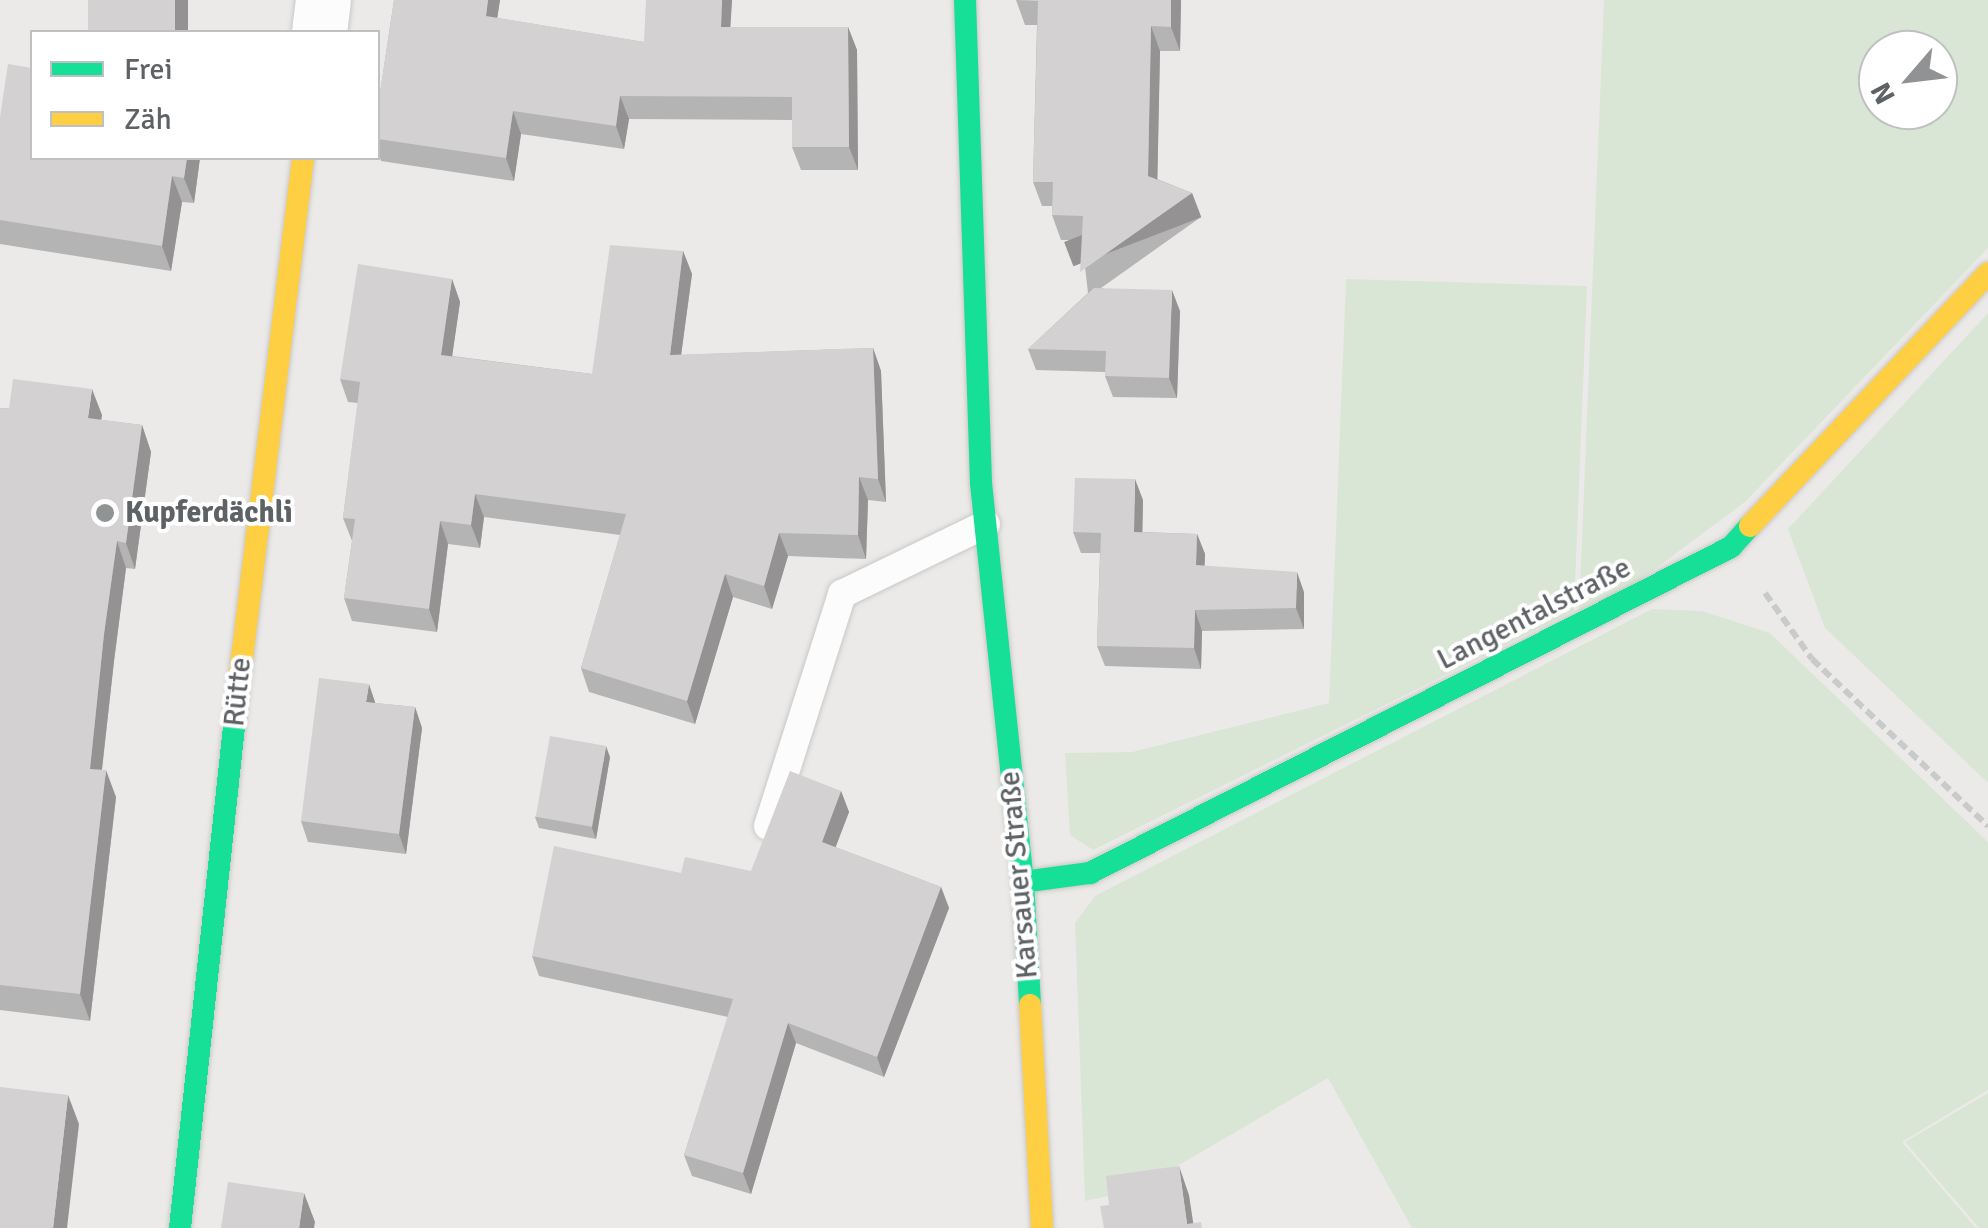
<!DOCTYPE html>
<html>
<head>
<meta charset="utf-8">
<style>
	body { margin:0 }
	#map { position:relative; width:1988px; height:1228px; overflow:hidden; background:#eceae8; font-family:Signika,sans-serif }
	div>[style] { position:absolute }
	.green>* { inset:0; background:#dae6d5 }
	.path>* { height:6px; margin-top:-3px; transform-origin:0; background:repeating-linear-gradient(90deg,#c8cbc9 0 10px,transparent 0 15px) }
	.roads { filter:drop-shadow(0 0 2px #c9c8c8) drop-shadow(0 0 2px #c9c8c8) }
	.lane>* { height:28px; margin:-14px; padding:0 14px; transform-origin:14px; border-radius:14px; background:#fcfcfc }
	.street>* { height:55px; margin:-27.5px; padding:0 27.5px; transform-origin:27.5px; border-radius:27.5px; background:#fcfcfc }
	.fast>* { height:22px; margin:-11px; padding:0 11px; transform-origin:11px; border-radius:11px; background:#16e098 }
	.slow>* { height:22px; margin:-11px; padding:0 11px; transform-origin:11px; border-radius:11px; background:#ffcf43 }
	.wall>* { inset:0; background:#b5b4b4 }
	.shaded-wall>* { inset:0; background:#949292; transform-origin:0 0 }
	.building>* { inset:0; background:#d3d1d1; transform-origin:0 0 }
	.dots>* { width:28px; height:28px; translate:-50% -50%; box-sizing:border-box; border:5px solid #fff; border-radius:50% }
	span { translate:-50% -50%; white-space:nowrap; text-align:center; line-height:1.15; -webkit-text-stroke:8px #fff; paint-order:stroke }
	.poi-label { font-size:30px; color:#5e6265; font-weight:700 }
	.left { translate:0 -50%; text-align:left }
	.street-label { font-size:30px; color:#5e6265 }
	.legend { position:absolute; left:30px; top:30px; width:350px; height:130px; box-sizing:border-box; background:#fff; border:2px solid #bfc0c1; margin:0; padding:12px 18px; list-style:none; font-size:30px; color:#5e6265 }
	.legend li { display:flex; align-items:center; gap:20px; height:50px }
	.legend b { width:50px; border:2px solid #bfc0c1 }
	.north { position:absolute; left:1858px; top:30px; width:100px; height:100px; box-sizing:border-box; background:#fff; border:2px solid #bfc0c1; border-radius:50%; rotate:242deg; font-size:28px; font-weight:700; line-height:40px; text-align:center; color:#5e6265 }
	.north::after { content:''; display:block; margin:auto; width:35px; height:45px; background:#909293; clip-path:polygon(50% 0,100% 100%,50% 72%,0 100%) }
</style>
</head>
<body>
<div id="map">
	<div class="green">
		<div style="clip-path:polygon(evenodd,1604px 0,1988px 0,1988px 248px,1745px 502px,1636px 583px,1579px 611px,1604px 0,1878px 50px,1938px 50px,1938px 110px,1878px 110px,1878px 50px)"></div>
		<div style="clip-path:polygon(1346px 279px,1587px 286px,1574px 611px,1093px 850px,1070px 835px,1065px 753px,1132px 752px,1329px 703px)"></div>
		<div style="clip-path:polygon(1988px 313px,1988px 783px,1825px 628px,1788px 529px)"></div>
		<div style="clip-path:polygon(1652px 609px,1702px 611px,1770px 633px,1988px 842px,1988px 1090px,1902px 1142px,1976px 1228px,1412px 1228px,1328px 1078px,1136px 1190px,1085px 1201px,1075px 923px,1095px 896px)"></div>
		<div style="clip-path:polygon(1988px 1093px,1988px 1228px,1979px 1228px,1905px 1142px)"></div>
	</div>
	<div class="path">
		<div style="left:1765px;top:593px;width:81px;rotate:54.5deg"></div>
		<div style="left:1812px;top:659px;width:243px;rotate:43.5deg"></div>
	</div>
	<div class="roads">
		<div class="lane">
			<div style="left:768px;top:826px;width:244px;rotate:-72.3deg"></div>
			<div style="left:842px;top:594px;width:160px;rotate:-25.9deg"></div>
		</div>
		<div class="street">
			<div style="left:319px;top:32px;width:32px;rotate:-83deg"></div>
		</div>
		<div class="fast">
			<div style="left:965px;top:0;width:483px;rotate:88.1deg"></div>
			<div style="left:981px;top:483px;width:401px;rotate:84deg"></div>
			<div style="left:1023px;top:882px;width:123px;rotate:86.7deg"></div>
			<div style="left:1023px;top:882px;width:68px;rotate:-7.7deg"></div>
			<div style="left:1090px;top:873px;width:719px;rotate:-26.96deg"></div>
			<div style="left:1731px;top:547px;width:28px;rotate:-48deg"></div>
			<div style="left:180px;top:1228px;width:532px;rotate:-83.85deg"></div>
		</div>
		<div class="slow">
			<div style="left:1750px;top:526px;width:347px;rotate:-46.7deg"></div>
			<div style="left:237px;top:699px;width:545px;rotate:-83.04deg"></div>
			<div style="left:1030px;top:1005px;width:223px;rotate:86.9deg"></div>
		</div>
	</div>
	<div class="wall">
		<div style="clip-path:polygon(394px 0,500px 0,497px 18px,644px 42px,732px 0,730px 27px,848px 27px,857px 50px,858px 170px,801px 170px,792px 147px,792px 120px,629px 119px,624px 149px,521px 134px,514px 181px,381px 161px,378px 152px,378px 106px)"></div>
		<div style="clip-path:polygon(1016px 0,1181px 0,1180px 51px,1160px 51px,1157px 179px,1192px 193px,1201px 217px,1101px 288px,1180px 311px,1177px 398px,1113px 397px,1105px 376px,1105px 372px,1036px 370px,1028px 349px,1088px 293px,1082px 240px,1061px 240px,1052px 215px,1052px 206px,1042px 206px,1033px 182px,1037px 25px,1025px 25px)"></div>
		<div style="clip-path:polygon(0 117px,200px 158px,194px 203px,182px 202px,171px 271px,0 244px)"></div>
		<div style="clip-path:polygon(683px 251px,692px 274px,681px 355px,873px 348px,881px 371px,886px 502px,868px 500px,866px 559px,788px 556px,772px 609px,733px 597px,695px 724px,589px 692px,581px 668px,620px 535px,484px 517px,480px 548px,448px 544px,437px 632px,352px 621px,344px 598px,352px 541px,343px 518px,358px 403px,348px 402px,340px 379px,452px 279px,460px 302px,452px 356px,592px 374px)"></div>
		<div style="clip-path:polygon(0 408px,102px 415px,101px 420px,142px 425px,151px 452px,135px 569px,126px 568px,114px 661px,102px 770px,116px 797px,90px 1021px,0 1010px)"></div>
		<div style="clip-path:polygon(1143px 500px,1142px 532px,1197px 534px,1205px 554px,1204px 566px,1304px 592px,1304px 629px,1202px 631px,1201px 669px,1105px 666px,1097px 646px,1100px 553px,1081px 553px,1073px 532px)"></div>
		<div style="clip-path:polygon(375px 703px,415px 707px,422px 728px,406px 854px,308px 842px,301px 821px)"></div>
		<div style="clip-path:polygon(610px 757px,596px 839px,539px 828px,535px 817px)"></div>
		<div style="clip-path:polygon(841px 791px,849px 812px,835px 847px,941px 887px,949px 908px,884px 1077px,796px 1043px,751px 1194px,692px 1176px,684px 1155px,728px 1017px,539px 976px,532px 956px,751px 871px)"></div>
	</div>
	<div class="shaded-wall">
		<div style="left:175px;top:0;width:13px;height:32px"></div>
		<div style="clip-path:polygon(488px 0,500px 0,494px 39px,486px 16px)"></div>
		<div style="clip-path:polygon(722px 0,732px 0,729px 50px,721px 27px)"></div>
		<div style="clip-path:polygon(1171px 0,1181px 0,1180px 51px,1171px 27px)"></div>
		<div style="clip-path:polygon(1151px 26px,1160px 51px,1157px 200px,1148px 176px)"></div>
		<div style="clip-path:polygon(848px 27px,857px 50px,858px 170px,849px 147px)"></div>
		<div style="clip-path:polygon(620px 96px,629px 119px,624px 149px,616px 126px)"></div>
		<div style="clip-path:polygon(513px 111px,521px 134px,514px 181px,506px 158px)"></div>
		<div style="clip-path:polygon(187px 158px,200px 158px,194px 203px,184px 178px)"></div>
		<div style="clip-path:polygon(172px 176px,182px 202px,171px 271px,162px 246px)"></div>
		<div style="left:1192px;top:193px;width:26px;height:137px;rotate:69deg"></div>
		<div style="clip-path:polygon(683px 251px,692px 274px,678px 378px,670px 355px)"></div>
		<div style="clip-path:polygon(452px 279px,460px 302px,449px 378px,441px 355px)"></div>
		<div style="clip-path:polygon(1172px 290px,1180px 311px,1177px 398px,1169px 378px)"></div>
		<div style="clip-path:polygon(873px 348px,881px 371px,886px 502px,878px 479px)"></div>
		<div style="clip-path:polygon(92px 389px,102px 415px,97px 445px,88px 418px)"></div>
		<div style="clip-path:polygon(142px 425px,151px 452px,135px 569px,126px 543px)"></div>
		<div style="clip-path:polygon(859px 477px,868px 500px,866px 559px,858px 535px)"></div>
		<div style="clip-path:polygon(1135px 479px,1143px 500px,1142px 552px,1134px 532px)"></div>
		<div style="clip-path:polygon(475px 494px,484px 517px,480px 548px,471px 525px)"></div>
		<div style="clip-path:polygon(440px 521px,448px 544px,437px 632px,429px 609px)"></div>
		<div style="clip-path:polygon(779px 533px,788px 556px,772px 609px,764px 586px)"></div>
		<div style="clip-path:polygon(1197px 534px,1205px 554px,1204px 586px,1196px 565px)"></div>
		<div style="clip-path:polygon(117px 541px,126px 568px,114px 661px,99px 795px,90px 769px,104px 634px)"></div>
		<div style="clip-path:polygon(1297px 572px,1304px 592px,1304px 629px,1296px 608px)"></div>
		<div style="clip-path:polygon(725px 574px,733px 597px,695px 724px,687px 701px)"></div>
		<div style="clip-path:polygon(1195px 610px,1202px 631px,1201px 669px,1194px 648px)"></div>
		<div style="clip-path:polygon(369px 684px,376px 705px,366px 702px)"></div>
		<div style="clip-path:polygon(415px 707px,422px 728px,406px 854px,399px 834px)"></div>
		<div style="clip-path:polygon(606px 746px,610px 757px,596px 839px,592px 828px)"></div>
		<div style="clip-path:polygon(106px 770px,116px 797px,90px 1021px,80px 994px)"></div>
		<div style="clip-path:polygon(841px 791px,849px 812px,830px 862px,822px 842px)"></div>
		<div style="clip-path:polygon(941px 887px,949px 908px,884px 1077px,877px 1057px)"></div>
		<div style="clip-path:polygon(788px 1023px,796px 1043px,751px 1194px,743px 1173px)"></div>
		<div style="clip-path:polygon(68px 1095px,79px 1124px,67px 1228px,53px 1228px)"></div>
		<div style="clip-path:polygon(1179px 1166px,1189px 1195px,1194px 1228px,1187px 1224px)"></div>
		<div style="clip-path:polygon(304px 1193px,315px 1222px,314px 1228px,299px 1228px)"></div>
	</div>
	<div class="building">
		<div style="left:88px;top:0;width:87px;height:32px"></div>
		<div style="clip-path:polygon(394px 0,488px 0,486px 16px,644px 42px,646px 0,722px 0,721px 27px,848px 27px,849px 147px,792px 147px,792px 97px,620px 96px,616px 126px,513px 111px,506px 158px,378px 139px,378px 106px)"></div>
		<div style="clip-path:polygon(1016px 0,1171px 0,1171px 27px,1151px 26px,1148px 176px,1192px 193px,1080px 272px,1083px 216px,1052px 215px,1053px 182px,1033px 182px,1038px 1px)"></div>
		<div style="clip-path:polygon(8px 64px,32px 68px,32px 158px,187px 158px,184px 178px,172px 176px,162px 246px,0 220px,0 117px)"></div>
		<div style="clip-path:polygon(610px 245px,683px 251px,670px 355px,873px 348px,878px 479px,859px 477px,858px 535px,779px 533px,764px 586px,725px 574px,687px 701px,581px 668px,626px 514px,475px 494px,471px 525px,440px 521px,429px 609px,344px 598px,355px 519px,343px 518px,360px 382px,340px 379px,358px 264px,452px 279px,441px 355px,592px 374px)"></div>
		<div style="clip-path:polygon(1094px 288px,1172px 290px,1169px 378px,1105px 376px,1106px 351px,1028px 349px)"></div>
		<div style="clip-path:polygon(13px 379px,92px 389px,88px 418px,142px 425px,126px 543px,117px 541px,104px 634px,90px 769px,106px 770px,80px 994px,0 985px,0 408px,9px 409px)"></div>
		<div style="clip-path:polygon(1075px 478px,1135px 479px,1134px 532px,1197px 534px,1196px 565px,1297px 572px,1296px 608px,1195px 610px,1194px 648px,1097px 646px,1101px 533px,1073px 532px)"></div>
		<div style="clip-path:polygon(319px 678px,369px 684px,366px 702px,415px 707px,399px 834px,301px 821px)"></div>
		<div style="left:550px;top:736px;width:57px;height:82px;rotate:10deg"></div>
		<div style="clip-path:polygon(790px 771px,841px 791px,822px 842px,941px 887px,877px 1057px,788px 1023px,743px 1173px,684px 1155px,733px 999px,532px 956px,554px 846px,681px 873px,685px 857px,751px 871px)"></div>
		<div style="clip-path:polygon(0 1087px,68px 1095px,53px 1228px,0 1228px)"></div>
		<div style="clip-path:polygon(1179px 1166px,1187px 1224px,1201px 1222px,1202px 1228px,1104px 1228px,1100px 1206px,1109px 1205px,1106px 1176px)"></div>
		<div style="clip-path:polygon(228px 1182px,304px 1193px,299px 1228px,221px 1228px)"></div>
	</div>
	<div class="dots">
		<div style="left:105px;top:513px;background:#909293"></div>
	</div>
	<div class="poi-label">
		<span class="left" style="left:125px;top:513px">Kupferdächli</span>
	</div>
	<div class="street-label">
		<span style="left:1534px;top:614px;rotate:-27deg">Langentalstraße</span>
		<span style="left:238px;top:692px;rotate:-84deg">Rütte</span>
		<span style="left:1019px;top:875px;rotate:-95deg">Karsauer Straße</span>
	</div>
	<ul class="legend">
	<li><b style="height:12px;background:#16e098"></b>Frei</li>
	<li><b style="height:12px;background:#ffcf43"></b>Zäh</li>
	</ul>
	<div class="north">N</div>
</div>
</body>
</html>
